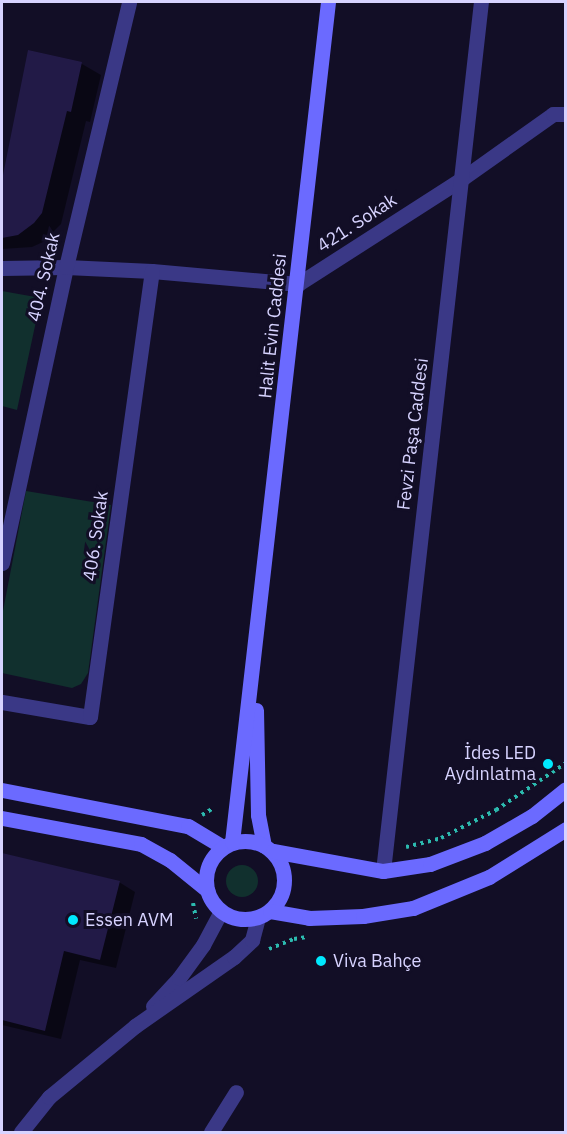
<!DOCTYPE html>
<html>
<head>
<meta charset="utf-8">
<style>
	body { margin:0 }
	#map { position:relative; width:567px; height:1134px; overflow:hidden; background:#120e26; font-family:"IBM Plex Sans",sans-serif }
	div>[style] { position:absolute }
	.green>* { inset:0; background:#11302e }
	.round { border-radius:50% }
	.shadow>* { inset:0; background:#0007 }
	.building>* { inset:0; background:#221a47 }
	.path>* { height:4px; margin-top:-2px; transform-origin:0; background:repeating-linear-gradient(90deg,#2cbaaf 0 3px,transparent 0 7.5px) }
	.minor>* { height:15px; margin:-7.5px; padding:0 7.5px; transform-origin:7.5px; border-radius:7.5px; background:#3a3886 }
	.tertiary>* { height:15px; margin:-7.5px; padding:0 7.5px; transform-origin:7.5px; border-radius:7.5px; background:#3a3886 }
	.secondary>* { height:15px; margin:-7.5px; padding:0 7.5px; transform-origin:7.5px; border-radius:7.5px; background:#6b6aff }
	.secondary>.ring { margin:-7.5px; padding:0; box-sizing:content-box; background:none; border:15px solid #6b6aff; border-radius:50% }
	.dots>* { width:16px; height:16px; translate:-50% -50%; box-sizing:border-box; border:3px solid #120e26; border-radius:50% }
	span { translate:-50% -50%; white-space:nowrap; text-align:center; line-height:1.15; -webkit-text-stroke:6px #120e26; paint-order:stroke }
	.street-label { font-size:18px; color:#d7d3ff }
	.poi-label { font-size:18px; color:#d7d3ff }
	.right { translate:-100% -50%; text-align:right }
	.left { translate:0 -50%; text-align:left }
	.frame { position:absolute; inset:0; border:3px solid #d7d3ff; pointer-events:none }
</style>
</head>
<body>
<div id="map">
	<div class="green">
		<div style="clip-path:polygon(2px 291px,41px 298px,17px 410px,2px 406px)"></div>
		<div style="clip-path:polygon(26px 491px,111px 505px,88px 673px,81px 684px,72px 688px,2px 673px,2px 616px)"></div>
		<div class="round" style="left:226px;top:865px;width:32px;height:32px"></div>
	</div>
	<div class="shadow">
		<div style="clip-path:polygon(29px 52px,82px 64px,101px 75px,90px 122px,86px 121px,61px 224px,43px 242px,32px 247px,2px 249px,2px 188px)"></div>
		<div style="clip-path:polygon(2px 854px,119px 882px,135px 892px,116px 968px,80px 960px,61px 1039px,2px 1025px)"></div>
	</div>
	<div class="building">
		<div style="clip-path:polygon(28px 50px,82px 62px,71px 112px,67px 111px,42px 213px,34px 223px,18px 235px,2px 238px,2px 180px)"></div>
		<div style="clip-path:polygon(2px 853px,120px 881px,100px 960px,64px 951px,45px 1031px,2px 1020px)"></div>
	</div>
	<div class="path">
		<div style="left:202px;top:815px;width:12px;rotate:-31deg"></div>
		<div style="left:406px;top:847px;width:36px;rotate:-14deg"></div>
		<div style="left:441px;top:838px;width:62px;rotate:-27deg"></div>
		<div style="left:496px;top:810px;width:84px;rotate:-33.9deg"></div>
		<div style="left:193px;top:903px;width:16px;rotate:79deg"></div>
		<div style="left:269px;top:949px;width:27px;rotate:-22deg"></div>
		<div style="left:294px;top:939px;width:13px;rotate:-9deg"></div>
	</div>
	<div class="minor">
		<div style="left:2px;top:268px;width:64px;rotate:-0.9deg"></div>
		<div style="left:66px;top:267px;width:86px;rotate:2.7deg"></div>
		<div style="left:152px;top:271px;width:147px;rotate:5.1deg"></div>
		<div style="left:298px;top:284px;width:196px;rotate:-32.7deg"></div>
		<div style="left:463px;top:178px;width:110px;rotate:-35.4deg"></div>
		<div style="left:553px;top:114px;width:13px"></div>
		<div style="left:2px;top:563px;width:303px;rotate:-77.8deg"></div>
		<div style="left:66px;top:267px;width:272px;rotate:-76.6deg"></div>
		<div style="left:2px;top:702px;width:89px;rotate:9.7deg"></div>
		<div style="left:90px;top:717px;width:450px;rotate:-82.1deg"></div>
		<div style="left:383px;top:871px;width:875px;rotate:-83.57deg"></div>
		<div style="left:211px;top:1132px;width:47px;rotate:-58deg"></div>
	</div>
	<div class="tertiary">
		<div style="left:153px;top:1006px;width:38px;rotate:-47deg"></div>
		<div style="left:179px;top:978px;width:41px;rotate:-54deg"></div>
		<div style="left:203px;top:945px;width:38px;rotate:-62deg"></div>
		<div style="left:21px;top:1132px;width:45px;rotate:-51.3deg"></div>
		<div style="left:49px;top:1097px;width:112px;rotate:-39.5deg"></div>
		<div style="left:135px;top:1026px;width:121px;rotate:-34.9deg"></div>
		<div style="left:234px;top:957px;width:25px;rotate:-43deg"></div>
		<div style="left:252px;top:940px;width:24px;rotate:-75deg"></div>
	</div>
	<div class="secondary">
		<div style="left:256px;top:710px;width:105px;rotate:88.9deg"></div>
		<div style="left:258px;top:815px;width:31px;rotate:79deg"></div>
		<div style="left:2px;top:790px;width:189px;rotate:11deg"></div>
		<div style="left:188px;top:826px;width:41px;rotate:31deg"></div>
		<div style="left:2px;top:818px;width:141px;rotate:10.6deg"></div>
		<div style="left:141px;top:844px;width:33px;rotate:29deg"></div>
		<div style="left:170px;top:860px;width:48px;rotate:39deg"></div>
		<div class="ring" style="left:206px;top:841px;width:63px;height:63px"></div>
		<div style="left:232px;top:842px;width:845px;rotate:-83.48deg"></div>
		<div style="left:273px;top:851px;width:112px;rotate:10.3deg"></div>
		<div style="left:383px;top:871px;width:48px;rotate:-8.5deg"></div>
		<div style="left:430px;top:864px;width:59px;rotate:-20.9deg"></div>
		<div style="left:485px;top:843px;width:54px;rotate:-29.9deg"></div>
		<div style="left:532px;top:816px;width:43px;rotate:-38.5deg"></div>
		<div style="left:270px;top:911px;width:40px;rotate:10deg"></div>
		<div style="left:309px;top:918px;width:54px;rotate:-2.1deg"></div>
		<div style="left:363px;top:916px;width:51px;rotate:-9.1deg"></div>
		<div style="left:413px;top:908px;width:82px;rotate:-22.2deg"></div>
		<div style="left:489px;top:877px;width:91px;rotate:-31.9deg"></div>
	</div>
	<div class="dots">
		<div style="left:548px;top:764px;background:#00e9fe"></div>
		<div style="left:73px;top:920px;background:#00e9fe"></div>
		<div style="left:321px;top:961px;background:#00e9fe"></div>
	</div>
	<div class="street-label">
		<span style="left:357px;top:223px;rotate:-33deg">421. Sokak</span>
		<span style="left:44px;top:277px;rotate:-77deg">404. Sokak</span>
		<span style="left:273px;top:326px;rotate:-84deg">Halit Evin Caddesi</span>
		<span style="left:413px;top:434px;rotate:-83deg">Fevzi Paşa Caddesi</span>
		<span style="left:96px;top:536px;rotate:-82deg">406. Sokak</span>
	</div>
	<div class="poi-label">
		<span class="right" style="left:536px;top:764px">İdes LED<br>Aydınlatma</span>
		<span class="left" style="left:85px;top:920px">Essen AVM</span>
		<span class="left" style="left:333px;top:961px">Viva Bahçe</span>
	</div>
	<div class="frame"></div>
</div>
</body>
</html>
